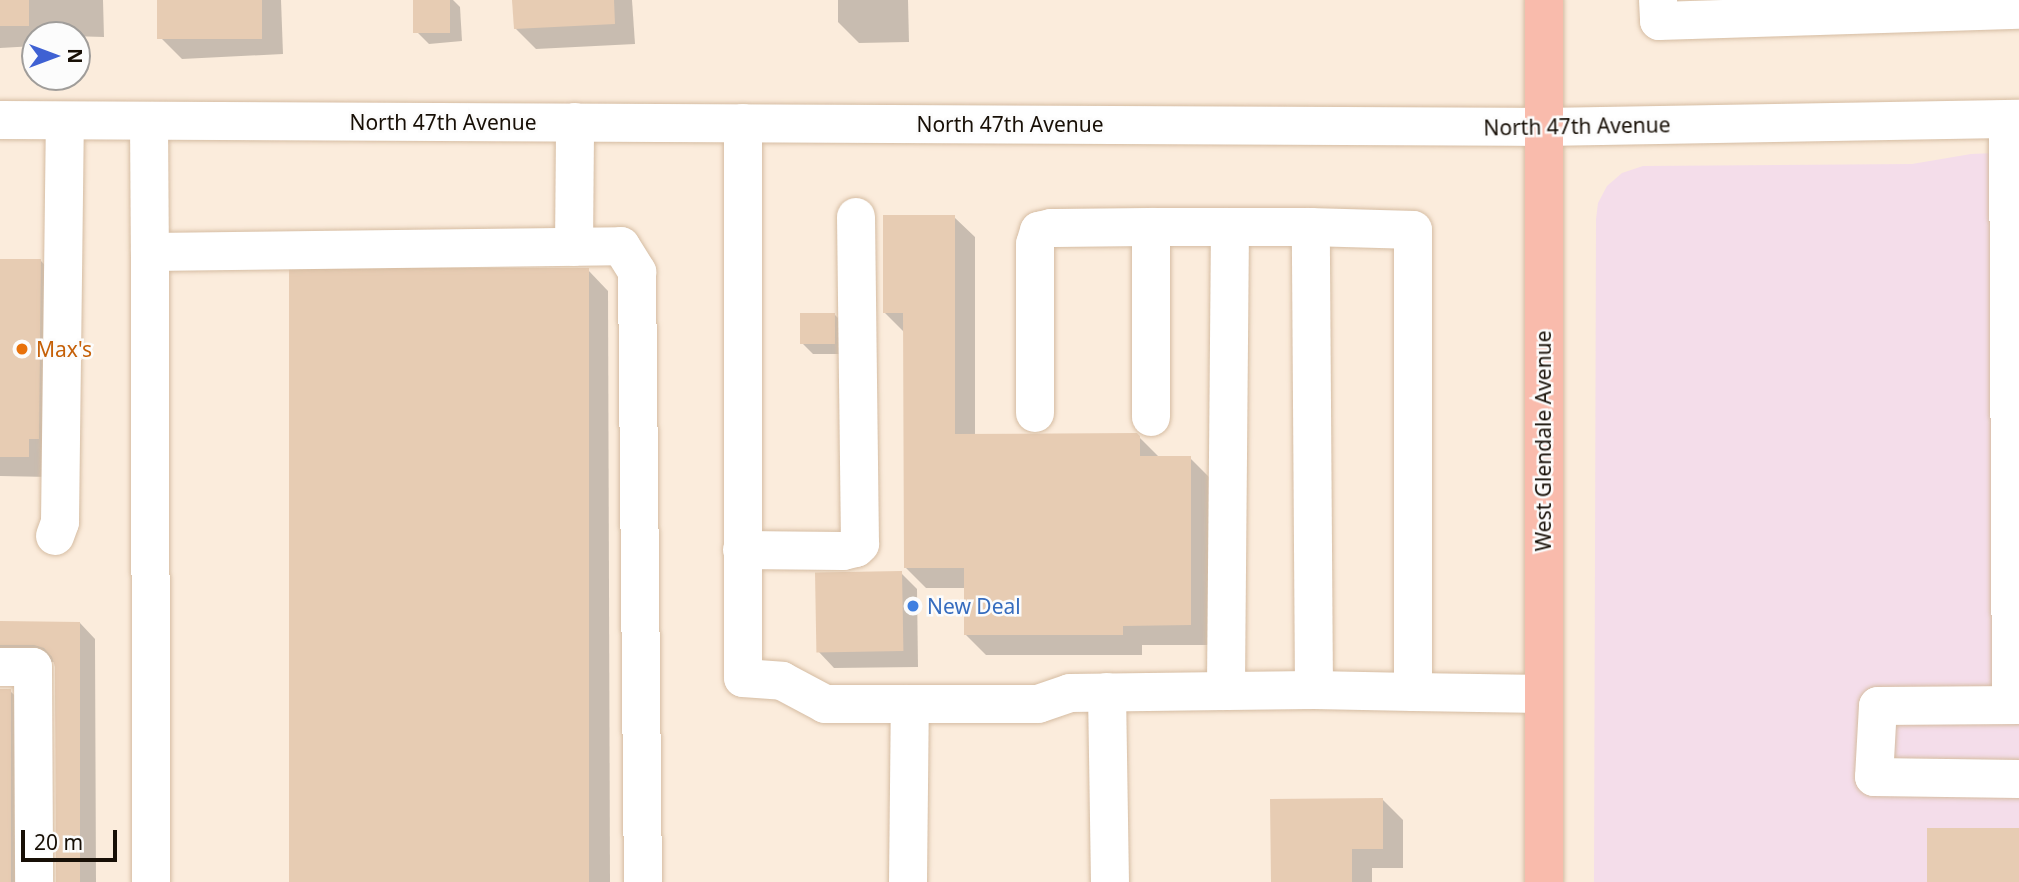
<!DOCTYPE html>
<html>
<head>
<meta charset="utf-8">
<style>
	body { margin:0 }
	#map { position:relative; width:2019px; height:882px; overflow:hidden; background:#fbecdc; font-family:"Noto Sans",sans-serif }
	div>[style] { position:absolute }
	.industrial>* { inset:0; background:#f4ddea }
	.shadow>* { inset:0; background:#0003 }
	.building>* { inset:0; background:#e7ccb3; transform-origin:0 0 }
	.roads { filter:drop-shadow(0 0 2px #d5bca2) drop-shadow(0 0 2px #d5bca2) }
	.minor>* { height:38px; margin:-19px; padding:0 19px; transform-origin:19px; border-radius:19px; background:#fff }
	.major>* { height:38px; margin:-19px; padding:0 19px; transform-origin:19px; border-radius:19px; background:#f9bbac }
	.dots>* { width:19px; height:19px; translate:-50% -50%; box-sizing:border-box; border:4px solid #fcfcfc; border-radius:50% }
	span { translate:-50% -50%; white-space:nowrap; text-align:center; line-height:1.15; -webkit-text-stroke:5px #fcfcfc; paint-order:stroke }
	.street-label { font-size:21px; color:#170f06 }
	.food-label { font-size:21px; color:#c56008 }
	.left { translate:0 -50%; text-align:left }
	.shop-label { font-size:21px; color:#366cbe }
	.north { position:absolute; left:21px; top:21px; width:70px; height:70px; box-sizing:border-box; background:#fcfcfc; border:2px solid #a09d9a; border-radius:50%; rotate:90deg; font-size:19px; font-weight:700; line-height:28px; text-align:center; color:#170f06 }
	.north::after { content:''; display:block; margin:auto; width:24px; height:32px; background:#3f61d3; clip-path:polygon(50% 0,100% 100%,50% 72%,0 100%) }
	.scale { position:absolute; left:21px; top:830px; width:96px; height:32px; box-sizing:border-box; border:4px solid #170f06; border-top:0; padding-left:9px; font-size:21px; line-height:24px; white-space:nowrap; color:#170f06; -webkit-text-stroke:5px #fcfcfc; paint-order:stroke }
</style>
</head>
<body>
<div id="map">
	<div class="industrial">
		<div style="clip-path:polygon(2019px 152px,2019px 882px,1594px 882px,1596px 219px,1598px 203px,1607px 186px,1622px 173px,1643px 166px,1912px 164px,1971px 154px)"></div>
	</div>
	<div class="shadow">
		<div style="clip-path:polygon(0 0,103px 0,104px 37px,35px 35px,35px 46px,0 48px)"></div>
		<div style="clip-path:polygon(159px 0,281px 0,283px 54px,182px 59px,161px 38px)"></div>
		<div style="clip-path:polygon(415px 0,453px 0,460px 7px,462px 41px,429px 44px,418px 33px)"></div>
		<div style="clip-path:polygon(514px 0,632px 0,635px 44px,536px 49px,515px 28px)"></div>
		<div style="clip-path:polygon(838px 0,908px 0,909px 42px,859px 43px,838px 22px)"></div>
		<div style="clip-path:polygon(954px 217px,975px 237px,975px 435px,1137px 435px,1160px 458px,1190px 458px,1211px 479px,1211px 645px,1142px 645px,1142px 655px,986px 655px,966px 635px,966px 588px,926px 588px,905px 567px,905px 333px,884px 312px)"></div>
		<div style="clip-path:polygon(0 261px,41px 261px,61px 282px,49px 477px,0 476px)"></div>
		<div style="clip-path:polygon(588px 270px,608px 291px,610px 882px,293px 882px)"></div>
		<div style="clip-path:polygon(835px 315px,846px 326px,846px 354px,813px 354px,802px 343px)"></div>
		<div style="clip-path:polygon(901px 573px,917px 589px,918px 667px,834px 668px,818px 651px)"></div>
		<div style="clip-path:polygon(0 622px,80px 623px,95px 639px,96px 882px,58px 882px,55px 662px,16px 660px,0 668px)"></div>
		<div style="clip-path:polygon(0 689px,10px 691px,26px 706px,27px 882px,0 882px)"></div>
		<div style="clip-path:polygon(1382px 799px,1403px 820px,1403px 868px,1372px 868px,1372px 882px,1273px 882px)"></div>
	</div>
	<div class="building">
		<div style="left:0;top:0;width:29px;height:26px"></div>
		<div style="left:157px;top:0;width:105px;height:39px"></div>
		<div style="left:413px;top:0;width:37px;height:33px"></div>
		<div style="clip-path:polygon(512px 0,614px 0,615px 24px,514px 29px)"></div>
		<div style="clip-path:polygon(883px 215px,955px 215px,955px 434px,1137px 433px,1140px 436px,1140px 456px,1191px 456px,1191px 625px,1123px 626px,1123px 635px,964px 635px,964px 568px,904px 568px,903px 313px,883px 313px)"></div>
		<div style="clip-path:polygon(0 259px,41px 259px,39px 439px,29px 439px,29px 457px,0 457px)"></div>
		<div style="left:589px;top:268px;width:614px;height:300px;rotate:90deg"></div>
		<div style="left:800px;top:313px;width:35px;height:31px"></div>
		<div style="left:902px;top:571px;width:80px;height:87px;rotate:89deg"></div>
		<div style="clip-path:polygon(0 621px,80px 622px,80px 882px,56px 882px,55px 667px,52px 657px,44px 648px,34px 645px,0 645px)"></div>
		<div style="left:0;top:689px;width:11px;height:193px"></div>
		<div style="clip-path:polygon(1383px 798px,1383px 849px,1352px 849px,1352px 882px,1271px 882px,1270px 799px)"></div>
		<div style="left:1927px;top:828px;width:92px;height:54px"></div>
	</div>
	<div class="roads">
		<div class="minor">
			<div style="left:1658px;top:0;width:21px;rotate:87deg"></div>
			<div style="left:1659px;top:21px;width:360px;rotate:-1.8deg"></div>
			<div style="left:2008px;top:119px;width:586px;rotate:89.71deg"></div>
			<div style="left:0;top:120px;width:1544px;rotate:0.26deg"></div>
			<div style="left:1544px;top:127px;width:475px;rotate:-1deg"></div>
			<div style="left:149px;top:121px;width:131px;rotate:89.6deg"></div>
			<div style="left:150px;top:252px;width:471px;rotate:-0.7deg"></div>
			<div style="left:621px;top:246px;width:31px;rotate:58deg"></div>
			<div style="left:637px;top:272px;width:610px;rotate:89.44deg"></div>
			<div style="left:743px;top:123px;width:555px;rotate:90deg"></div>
			<div style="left:743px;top:678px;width:39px;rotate:4deg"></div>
			<div style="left:782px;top:681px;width:49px;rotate:28.1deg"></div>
			<div style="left:825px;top:704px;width:213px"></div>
			<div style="left:1038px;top:704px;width:34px;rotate:-19deg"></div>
			<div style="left:1070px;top:693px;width:156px;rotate:-0.7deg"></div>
			<div style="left:1230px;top:227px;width:81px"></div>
			<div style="left:574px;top:247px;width:125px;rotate:-89.5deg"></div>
			<div style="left:150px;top:252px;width:630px;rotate:89.91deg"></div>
			<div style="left:1035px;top:413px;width:169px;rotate:-90deg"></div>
			<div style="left:1035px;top:244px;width:14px;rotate:-73deg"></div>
			<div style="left:1039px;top:231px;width:12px;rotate:-14deg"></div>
			<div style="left:1051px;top:228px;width:100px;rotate:-0.6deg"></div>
			<div style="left:1151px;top:417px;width:190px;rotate:-90deg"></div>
			<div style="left:1151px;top:227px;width:79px"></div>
			<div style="left:1230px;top:227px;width:464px;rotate:90.5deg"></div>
			<div style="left:1226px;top:691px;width:88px;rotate:-0.7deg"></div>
			<div style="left:1314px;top:690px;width:463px;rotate:-90.4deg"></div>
			<div style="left:1311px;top:227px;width:102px;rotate:1.7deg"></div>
			<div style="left:1413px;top:230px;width:462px;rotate:90deg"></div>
			<div style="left:1413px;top:692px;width:131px;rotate:0.9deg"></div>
			<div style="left:55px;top:536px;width:15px;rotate:-70deg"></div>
			<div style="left:60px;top:522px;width:401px;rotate:-89.3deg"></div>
			<div style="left:742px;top:550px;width:101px;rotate:0.6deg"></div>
			<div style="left:843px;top:551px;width:13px;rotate:-13deg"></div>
			<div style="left:856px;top:548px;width:6px;rotate:-45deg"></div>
			<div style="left:860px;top:544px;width:327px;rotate:-90.7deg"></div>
			<div style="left:0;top:667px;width:33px"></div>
			<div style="left:33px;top:667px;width:215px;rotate:89.7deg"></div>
			<div style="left:1314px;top:690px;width:99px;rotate:1.2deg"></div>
			<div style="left:1107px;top:692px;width:190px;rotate:89.1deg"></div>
			<div style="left:2019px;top:705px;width:141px;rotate:179.6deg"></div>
			<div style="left:1878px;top:706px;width:71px;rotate:93.2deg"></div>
			<div style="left:1874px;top:777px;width:145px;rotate:0.8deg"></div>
			<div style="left:908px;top:882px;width:178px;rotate:-89.4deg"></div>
		</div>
		<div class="major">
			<div style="left:1544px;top:882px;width:882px;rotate:-90deg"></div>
		</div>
	</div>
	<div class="dots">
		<div style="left:22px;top:349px;background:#e8710a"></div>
		<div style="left:913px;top:606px;background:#3f7fe0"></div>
	</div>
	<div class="street-label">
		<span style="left:443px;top:122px">North 47th Avenue</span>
		<span style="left:1010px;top:124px">North 47th Avenue</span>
		<span style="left:1577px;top:126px;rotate:-1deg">North 47th Avenue</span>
		<span style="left:1543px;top:441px;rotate:-90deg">West Glendale Avenue</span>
	</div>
	<div class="food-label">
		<span class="left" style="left:36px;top:349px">Max's</span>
	</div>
	<div class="shop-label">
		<span class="left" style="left:927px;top:606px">New Deal</span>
	</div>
	<div class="north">N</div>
	<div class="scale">20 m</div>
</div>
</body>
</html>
